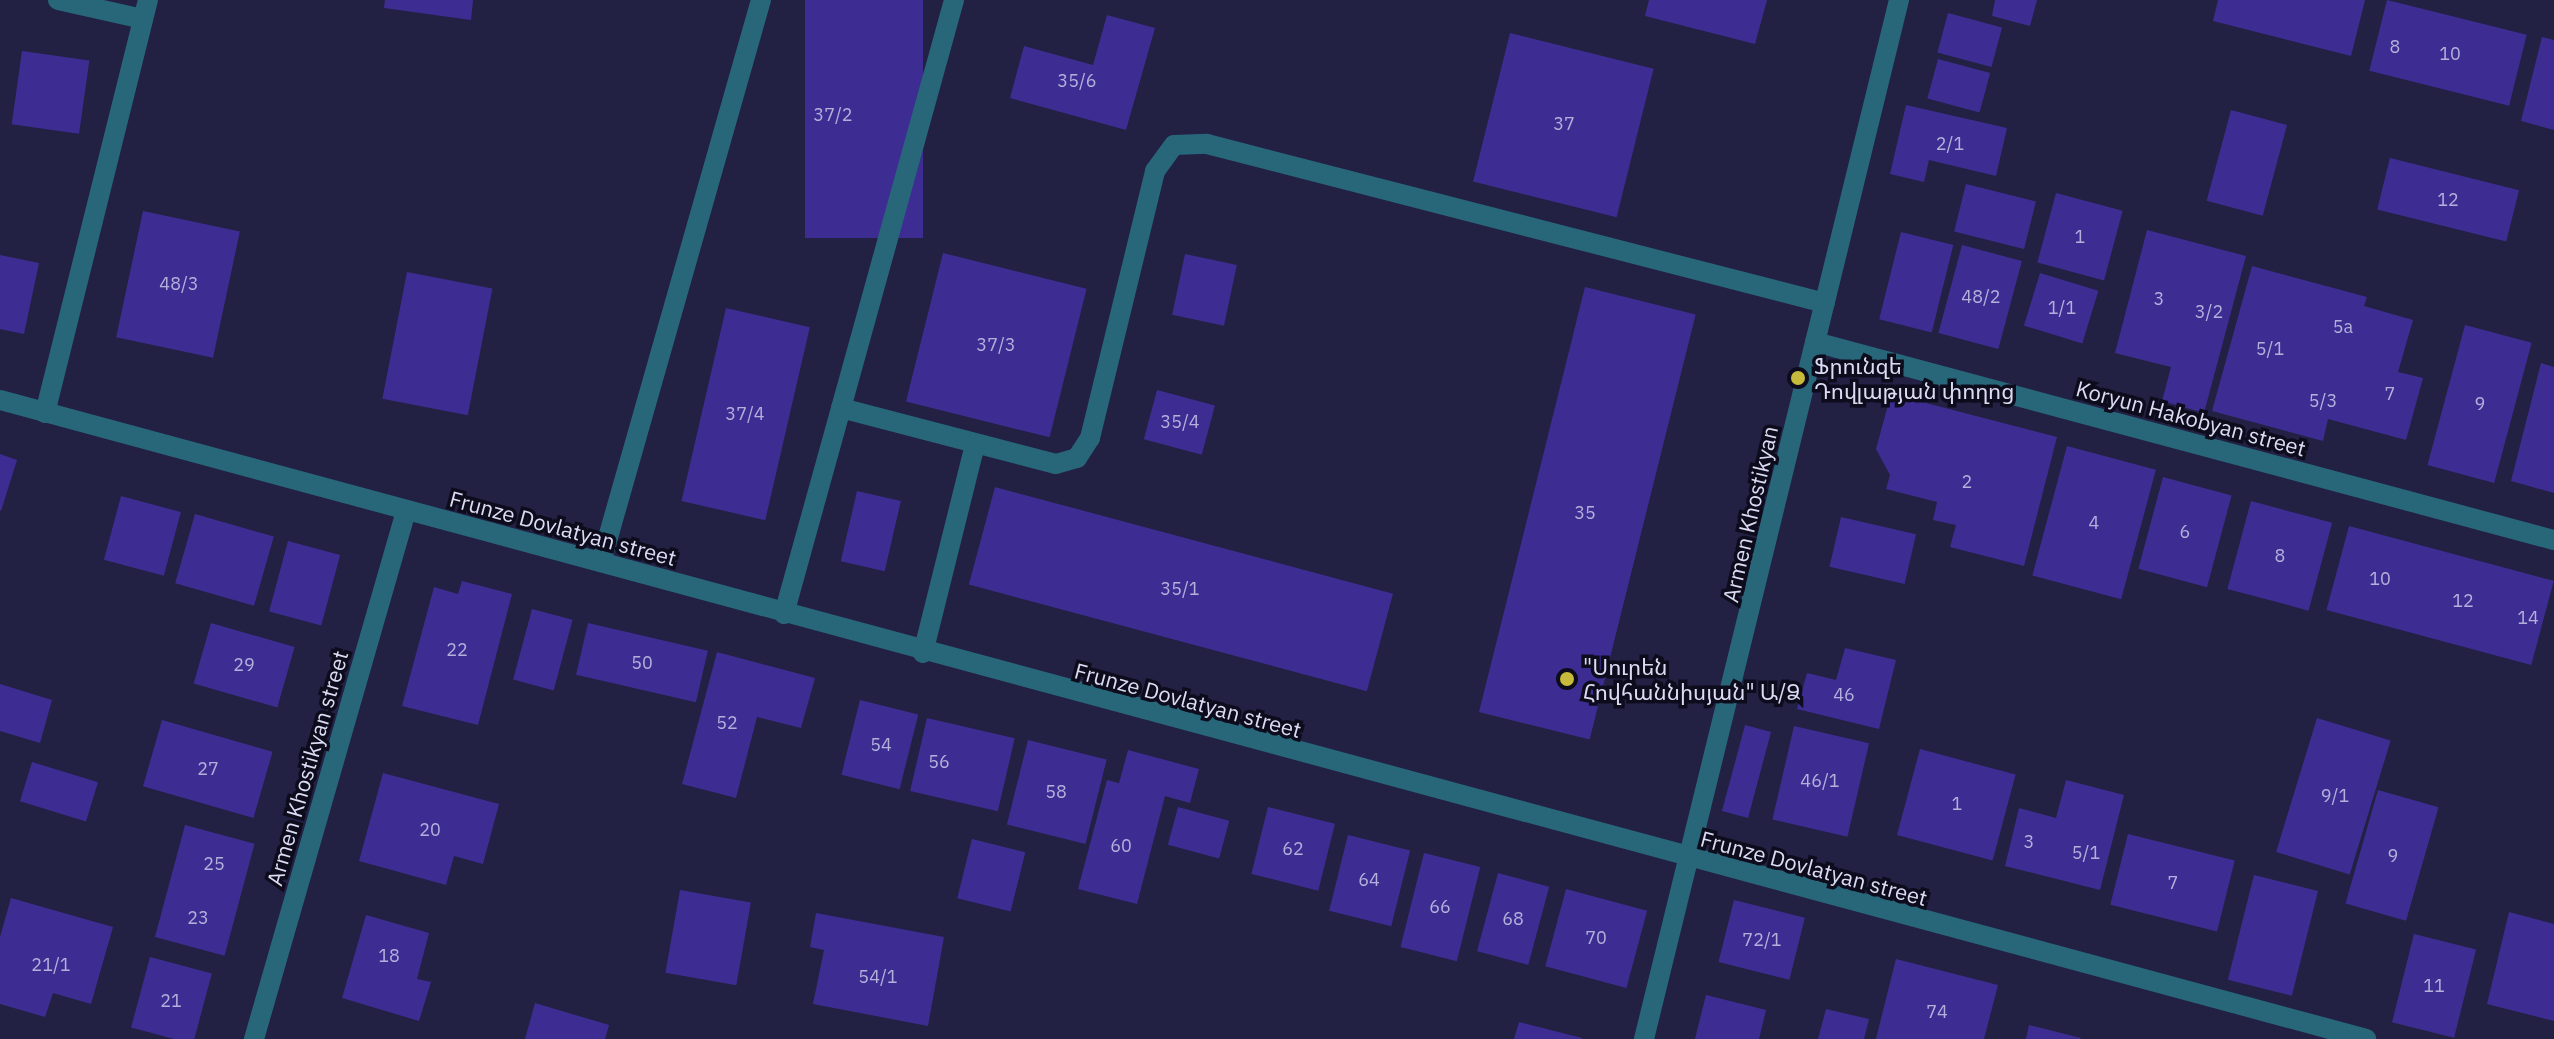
<!DOCTYPE html>
<html>
<head>
<meta charset="utf-8">
<style>
	body { margin:0 }
	#map { position:relative; width:2554px; height:1039px; overflow:hidden; background:#222043; font-family:"IBM Plex Sans","Noto Sans Armenian",sans-serif }
	div>[style] { position:absolute }
	.building>* { inset:0; background:#3d2d92; transform-origin:0 0 }
	.service>* { height:20px; margin:-10px; padding:0 10px; transform-origin:10px; border-radius:10px; background:#28667a }
	.minor>* { height:20px; margin:-10px; padding:0 10px; transform-origin:10px; border-radius:10px; background:#28667a }
	.tertiary>* { height:20px; margin:-10px; padding:0 10px; transform-origin:10px; border-radius:10px; background:#28667a }
	.dots>* { width:22px; height:22px; translate:-50% -50%; box-sizing:border-box; border:4px solid #0d0c1c; border-radius:50% }
	span { translate:-50% -50%; white-space:nowrap; text-align:center; line-height:1.15; -webkit-text-stroke:7px #0d0c1c; paint-order:stroke }
	.number-label { font-size:18px; color:#b4b0dc }
	.number-label span { -webkit-text-stroke-width:0 }
	.poi-label { font-size:22px; color:#dbdcf4 }
	.left { translate:0 -50%; text-align:left }
	.street-label { font-size:22px; color:#dbdcf4 }
</style>
</head>
<body>
<div id="map">
	<div class="building">
		<div style="clip-path:polygon(385px 0,473px 0,471px 20px,384px 8px)"></div>
		<div style="left:805px;top:0;width:118px;height:238px"></div>
		<div style="clip-path:polygon(1649px 0,1767px 0,1755px 44px,1645px 16px)"></div>
		<div style="clip-path:polygon(1995px 0,2037px 0,2030px 26px,1992px 16px)"></div>
		<div style="clip-path:polygon(2218px 0,2365px 0,2351px 56px,2213px 21px)"></div>
		<div style="left:2387px;top:0;width:144px;height:73px;rotate:14deg"></div>
		<div style="left:1948px;top:13px;width:56px;height:41px;rotate:15deg"></div>
		<div style="clip-path:polygon(1107px 15px,1155px 28px,1126px 130px,1010px 98px,1024px 46px,1093px 65px)"></div>
		<div style="left:1510px;top:33px;width:148px;height:153px;rotate:14deg"></div>
		<div style="clip-path:polygon(2542px 37px,2554px 40px,2554px 130px,2521px 121px)"></div>
		<div style="left:22px;top:51px;width:68px;height:74px;rotate:8deg"></div>
		<div style="left:1938px;top:59px;width:54px;height:41px;rotate:15deg"></div>
		<div style="clip-path:polygon(1906px 105px,2007px 128px,1996px 176px,1929px 160px,1924px 182px,1890px 174px)"></div>
		<div style="left:2231px;top:110px;width:58px;height:94px;rotate:15deg"></div>
		<div style="left:2390px;top:158px;width:133px;height:53px;rotate:14deg"></div>
		<div style="left:1966px;top:184px;width:72px;height:49px;rotate:14deg"></div>
		<div style="left:2056px;top:193px;width:69px;height:72px;rotate:15deg"></div>
		<div style="left:143px;top:211px;width:99px;height:129px;rotate:12deg"></div>
		<div style="clip-path:polygon(2147px 230px,2246px 256px,2204px 413px,2162px 401px,2171px 367px,2115px 353px)"></div>
		<div style="left:1901px;top:232px;width:54px;height:90px;rotate:14deg"></div>
		<div style="left:1962px;top:245px;width:62px;height:91px;rotate:15deg"></div>
		<div style="left:943px;top:253px;width:148px;height:153px;rotate:14deg"></div>
		<div style="left:1185px;top:254px;width:53px;height:62px;rotate:12deg"></div>
		<div style="clip-path:polygon(0 255px,39px 263px,24px 334px,0 329px)"></div>
		<div style="clip-path:polygon(2252px 266px,2367px 297px,2364px 306px,2413px 320px,2398px 372px,2423px 378px,2406px 440px,2328px 419px,2323px 441px,2212px 411px)"></div>
		<div style="left:407px;top:272px;width:87px;height:129px;rotate:11deg"></div>
		<div style="left:2040px;top:273px;width:61px;height:55px;rotate:17deg"></div>
		<div style="left:1585px;top:287px;width:114px;height:438px;rotate:14deg"></div>
		<div style="left:726px;top:308px;width:86px;height:198px;rotate:13deg"></div>
		<div style="left:2465px;top:325px;width:69px;height:145px;rotate:15deg"></div>
		<div style="clip-path:polygon(2541px 363px,2554px 367px,2554px 493px,2511px 481px)"></div>
		<div style="left:1157px;top:390px;width:60px;height:51px;rotate:15deg"></div>
		<div style="clip-path:polygon(1891px 394px,2057px 437px,2024px 566px,1950px 547px,1956px 525px,1933px 520px,1937px 502px,1886px 489px,1890px 475px,1876px 449px)"></div>
		<div style="left:2067px;top:446px;width:92px;height:134px;rotate:15deg"></div>
		<div style="clip-path:polygon(0 454px,17px 460px,1px 511px,0 510px)"></div>
		<div style="left:2163px;top:477px;width:71px;height:95px;rotate:15deg"></div>
		<div style="left:995px;top:487px;width:412px;height:101px;rotate:15deg"></div>
		<div style="left:857px;top:491px;width:45px;height:72px;rotate:13deg"></div>
		<div style="left:121px;top:496px;width:62px;height:66px;rotate:15deg"></div>
		<div style="left:2251px;top:501px;width:84px;height:91px;rotate:15deg"></div>
		<div style="left:195px;top:514px;width:82px;height:72px;rotate:16deg"></div>
		<div style="left:1841px;top:517px;width:77px;height:51px;rotate:13deg"></div>
		<div style="left:2349px;top:526px;width:212px;height:87px;rotate:15deg"></div>
		<div style="left:288px;top:541px;width:54px;height:73px;rotate:15deg"></div>
		<div style="clip-path:polygon(462px 581px,512px 594px,478px 725px,402px 706px,434px 587px,458px 594px)"></div>
		<div style="left:532px;top:609px;width:42px;height:73px;rotate:15deg"></div>
		<div style="left:211px;top:623px;width:87px;height:63px;rotate:16deg"></div>
		<div style="left:588px;top:623px;width:123px;height:53px;rotate:13deg"></div>
		<div style="clip-path:polygon(1845px 648px,1896px 660px,1879px 729px,1797px 709px,1807px 673px,1836px 680px)"></div>
		<div style="clip-path:polygon(717px 652px,815px 678px,801px 728px,757px 717px,736px 798px,682px 784px)"></div>
		<div style="clip-path:polygon(0 684px,52px 700px,40px 743px,0 731px)"></div>
		<div style="left:860px;top:700px;width:60px;height:77px;rotate:14deg"></div>
		<div style="left:927px;top:718px;width:90px;height:75px;rotate:13deg"></div>
		<div style="left:2317px;top:718px;width:77px;height:140px;rotate:17deg"></div>
		<div style="left:162px;top:720px;width:115px;height:69px;rotate:16deg"></div>
		<div style="left:1745px;top:725px;width:27px;height:89px;rotate:15deg"></div>
		<div style="left:1794px;top:726px;width:77px;height:96px;rotate:13deg"></div>
		<div style="left:1028px;top:740px;width:81px;height:87px;rotate:14deg"></div>
		<div style="left:1920px;top:749px;width:99px;height:89px;rotate:15deg"></div>
		<div style="clip-path:polygon(1128px 750px,1199px 769px,1190px 803px,1165px 796px,1137px 904px,1078px 889px,1107px 780px,1119px 783px)"></div>
		<div style="left:32px;top:762px;width:69px;height:41px;rotate:17deg"></div>
		<div style="clip-path:polygon(383px 773px,499px 804px,483px 864px,454px 856px,446px 885px,359px 861px)"></div>
		<div style="clip-path:polygon(2066px 780px,2124px 795px,2100px 890px,2005px 866px,2019px 808px,2056px 818px)"></div>
		<div style="left:2378px;top:790px;width:63px;height:118px;rotate:16deg"></div>
		<div style="left:1178px;top:807px;width:53px;height:39px;rotate:15deg"></div>
		<div style="left:1268px;top:807px;width:69px;height:69px;rotate:14deg"></div>
		<div style="left:185px;top:825px;width:72px;height:116px;rotate:15deg"></div>
		<div style="left:2128px;top:834px;width:110px;height:73px;rotate:14deg"></div>
		<div style="left:1348px;top:835px;width:64px;height:78px;rotate:14deg"></div>
		<div style="left:972px;top:839px;width:55px;height:61px;rotate:14deg"></div>
		<div style="left:1424px;top:853px;width:58px;height:97px;rotate:14deg"></div>
		<div style="left:1498px;top:873px;width:53px;height:81px;rotate:15deg"></div>
		<div style="left:2254px;top:875px;width:66px;height:108px;rotate:14deg"></div>
		<div style="left:1566px;top:889px;width:84px;height:80px;rotate:15deg"></div>
		<div style="left:680px;top:890px;width:72px;height:84px;rotate:10deg"></div>
		<div style="clip-path:polygon(11px 898px,113px 927px,91px 1004px,53px 993px,45px 1017px,0 1004px,0 937px)"></div>
		<div style="left:1734px;top:900px;width:73px;height:64px;rotate:14deg"></div>
		<div style="clip-path:polygon(2509px 912px,2554px 924px,2554px 1021px,2487px 1004px)"></div>
		<div style="clip-path:polygon(816px 913px,944px 937px,928px 1026px,813px 1004px,824px 950px,810px 947px)"></div>
		<div style="clip-path:polygon(366px 915px,429px 933px,417px 979px,431px 982px,419px 1021px,342px 998px)"></div>
		<div style="left:2414px;top:934px;width:64px;height:91px;rotate:14deg"></div>
		<div style="left:150px;top:957px;width:64px;height:73px;rotate:15deg"></div>
		<div style="clip-path:polygon(1896px 959px,1998px 985px,1984px 1039px,1876px 1039px)"></div>
		<div style="clip-path:polygon(1706px 995px,1766px 1010px,1759px 1039px,1695px 1039px)"></div>
		<div style="clip-path:polygon(535px 1003px,609px 1025px,605px 1039px,525px 1039px)"></div>
		<div style="clip-path:polygon(1826px 1009px,1869px 1019px,1864px 1039px,1818px 1039px)"></div>
		<div style="clip-path:polygon(1519px 1022px,1582px 1038px,1582px 1039px,1514px 1039px)"></div>
		<div style="clip-path:polygon(2029px 1025px,2081px 1038px,2080px 1039px,2026px 1039px)"></div>
	</div>
	<div class="service">
		<div style="left:58px;top:0;width:87px;rotate:12.6deg"></div>
		<div style="left:841px;top:408px;width:222px;rotate:14.6deg"></div>
		<div style="left:1056px;top:464px;width:22px;rotate:-16deg"></div>
		<div style="left:1077px;top:458px;width:24px;rotate:-57deg"></div>
		<div style="left:1090px;top:438px;width:275px;rotate:-76.3deg"></div>
		<div style="left:1155px;top:171px;width:32px;rotate:-54deg"></div>
		<div style="left:1174px;top:145px;width:33px;rotate:-2deg"></div>
		<div style="left:1207px;top:144px;width:638px;rotate:14.43deg"></div>
		<div style="left:45px;top:413px;width:426px;rotate:-76deg"></div>
		<div style="left:601px;top:562px;width:584px;rotate:-74.11deg"></div>
		<div style="left:784px;top:614px;width:637px;rotate:-74.52deg"></div>
		<div style="left:923px;top:653px;width:215px;rotate:-76deg"></div>
	</div>
	<div class="minor">
		<div style="left:1815px;top:342px;width:765px;rotate:15deg"></div>
		<div style="left:254px;top:1039px;width:549px;rotate:-73.94deg"></div>
		<div style="left:1644px;top:1039px;width:1070px;rotate:-76.21deg"></div>
	</div>
	<div class="tertiary">
		<div style="left:0;top:400px;width:2451px;rotate:15.11deg"></div>
	</div>
	<div class="dots">
		<div style="left:1798px;top:378px;background:#c8bb3b"></div>
		<div style="left:1567px;top:679px;background:#c8bb3b"></div>
	</div>
	<div class="number-label">
		<span style="left:2395px;top:47px">8</span>
		<span style="left:2450px;top:54px">10</span>
		<span style="left:1077px;top:81px">35/6</span>
		<span style="left:833px;top:115px">37/2</span>
		<span style="left:1564px;top:124px">37</span>
		<span style="left:1950px;top:144px">2/1</span>
		<span style="left:2448px;top:200px">12</span>
		<span style="left:2080px;top:237px">1</span>
		<span style="left:179px;top:284px">48/3</span>
		<span style="left:1981px;top:297px">48/2</span>
		<span style="left:2159px;top:299px">3</span>
		<span style="left:2062px;top:308px">1/1</span>
		<span style="left:2209px;top:312px">3/2</span>
		<span style="left:2343px;top:327px">5a</span>
		<span style="left:996px;top:345px">37/3</span>
		<span style="left:2270px;top:349px">5/1</span>
		<span style="left:2390px;top:394px">7</span>
		<span style="left:2323px;top:401px">5/3</span>
		<span style="left:2480px;top:404px">9</span>
		<span style="left:745px;top:414px">37/4</span>
		<span style="left:1180px;top:422px">35/4</span>
		<span style="left:1967px;top:482px">2</span>
		<span style="left:1585px;top:513px">35</span>
		<span style="left:2094px;top:523px">4</span>
		<span style="left:2185px;top:532px">6</span>
		<span style="left:2280px;top:556px">8</span>
		<span style="left:2380px;top:579px">10</span>
		<span style="left:1180px;top:589px">35/1</span>
		<span style="left:2463px;top:601px">12</span>
		<span style="left:2528px;top:618px">14</span>
		<span style="left:457px;top:650px">22</span>
		<span style="left:642px;top:663px">50</span>
		<span style="left:244px;top:665px">29</span>
		<span style="left:1844px;top:695px">46</span>
		<span style="left:727px;top:723px">52</span>
		<span style="left:881px;top:745px">54</span>
		<span style="left:939px;top:762px">56</span>
		<span style="left:208px;top:769px">27</span>
		<span style="left:1820px;top:781px">46/1</span>
		<span style="left:1056px;top:792px">58</span>
		<span style="left:2335px;top:796px">9/1</span>
		<span style="left:1957px;top:804px">1</span>
		<span style="left:430px;top:830px">20</span>
		<span style="left:2029px;top:842px">3</span>
		<span style="left:1121px;top:846px">60</span>
		<span style="left:1293px;top:849px">62</span>
		<span style="left:2086px;top:853px">5/1</span>
		<span style="left:2393px;top:856px">9</span>
		<span style="left:214px;top:864px">25</span>
		<span style="left:1369px;top:880px">64</span>
		<span style="left:2173px;top:883px">7</span>
		<span style="left:1440px;top:907px">66</span>
		<span style="left:198px;top:918px">23</span>
		<span style="left:1513px;top:919px">68</span>
		<span style="left:1596px;top:938px">70</span>
		<span style="left:1762px;top:940px">72/1</span>
		<span style="left:389px;top:956px">18</span>
		<span style="left:51px;top:965px">21/1</span>
		<span style="left:878px;top:977px">54/1</span>
		<span style="left:2434px;top:986px">11</span>
		<span style="left:171px;top:1001px">21</span>
		<span style="left:1937px;top:1012px">74</span>
	</div>
	<div class="poi-label">
		<span class="left" style="left:1814px;top:378px">Ֆրունզե<br>Դովլաթյան փողոց</span>
		<span class="left" style="left:1583px;top:679px">"Սուրեն<br>Հովհաննիսյան" Ա/Ձ</span>
	</div>
	<div class="street-label">
		<span style="left:2191px;top:418px;rotate:15deg">Koryun Hakobyan street</span>
		<span style="left:1750px;top:514px;rotate:-77deg">Armen Khostikyan</span>
		<span style="left:563px;top:528px;rotate:15deg">Frunze Dovlatyan street</span>
		<span style="left:1188px;top:700px;rotate:15deg">Frunze Dovlatyan street</span>
		<span style="left:307px;top:768px;rotate:-74deg">Armen Khostikyan street</span>
		<span style="left:1814px;top:868px;rotate:15deg">Frunze Dovlatyan street</span>
	</div>
</div>
</body>
</html>
